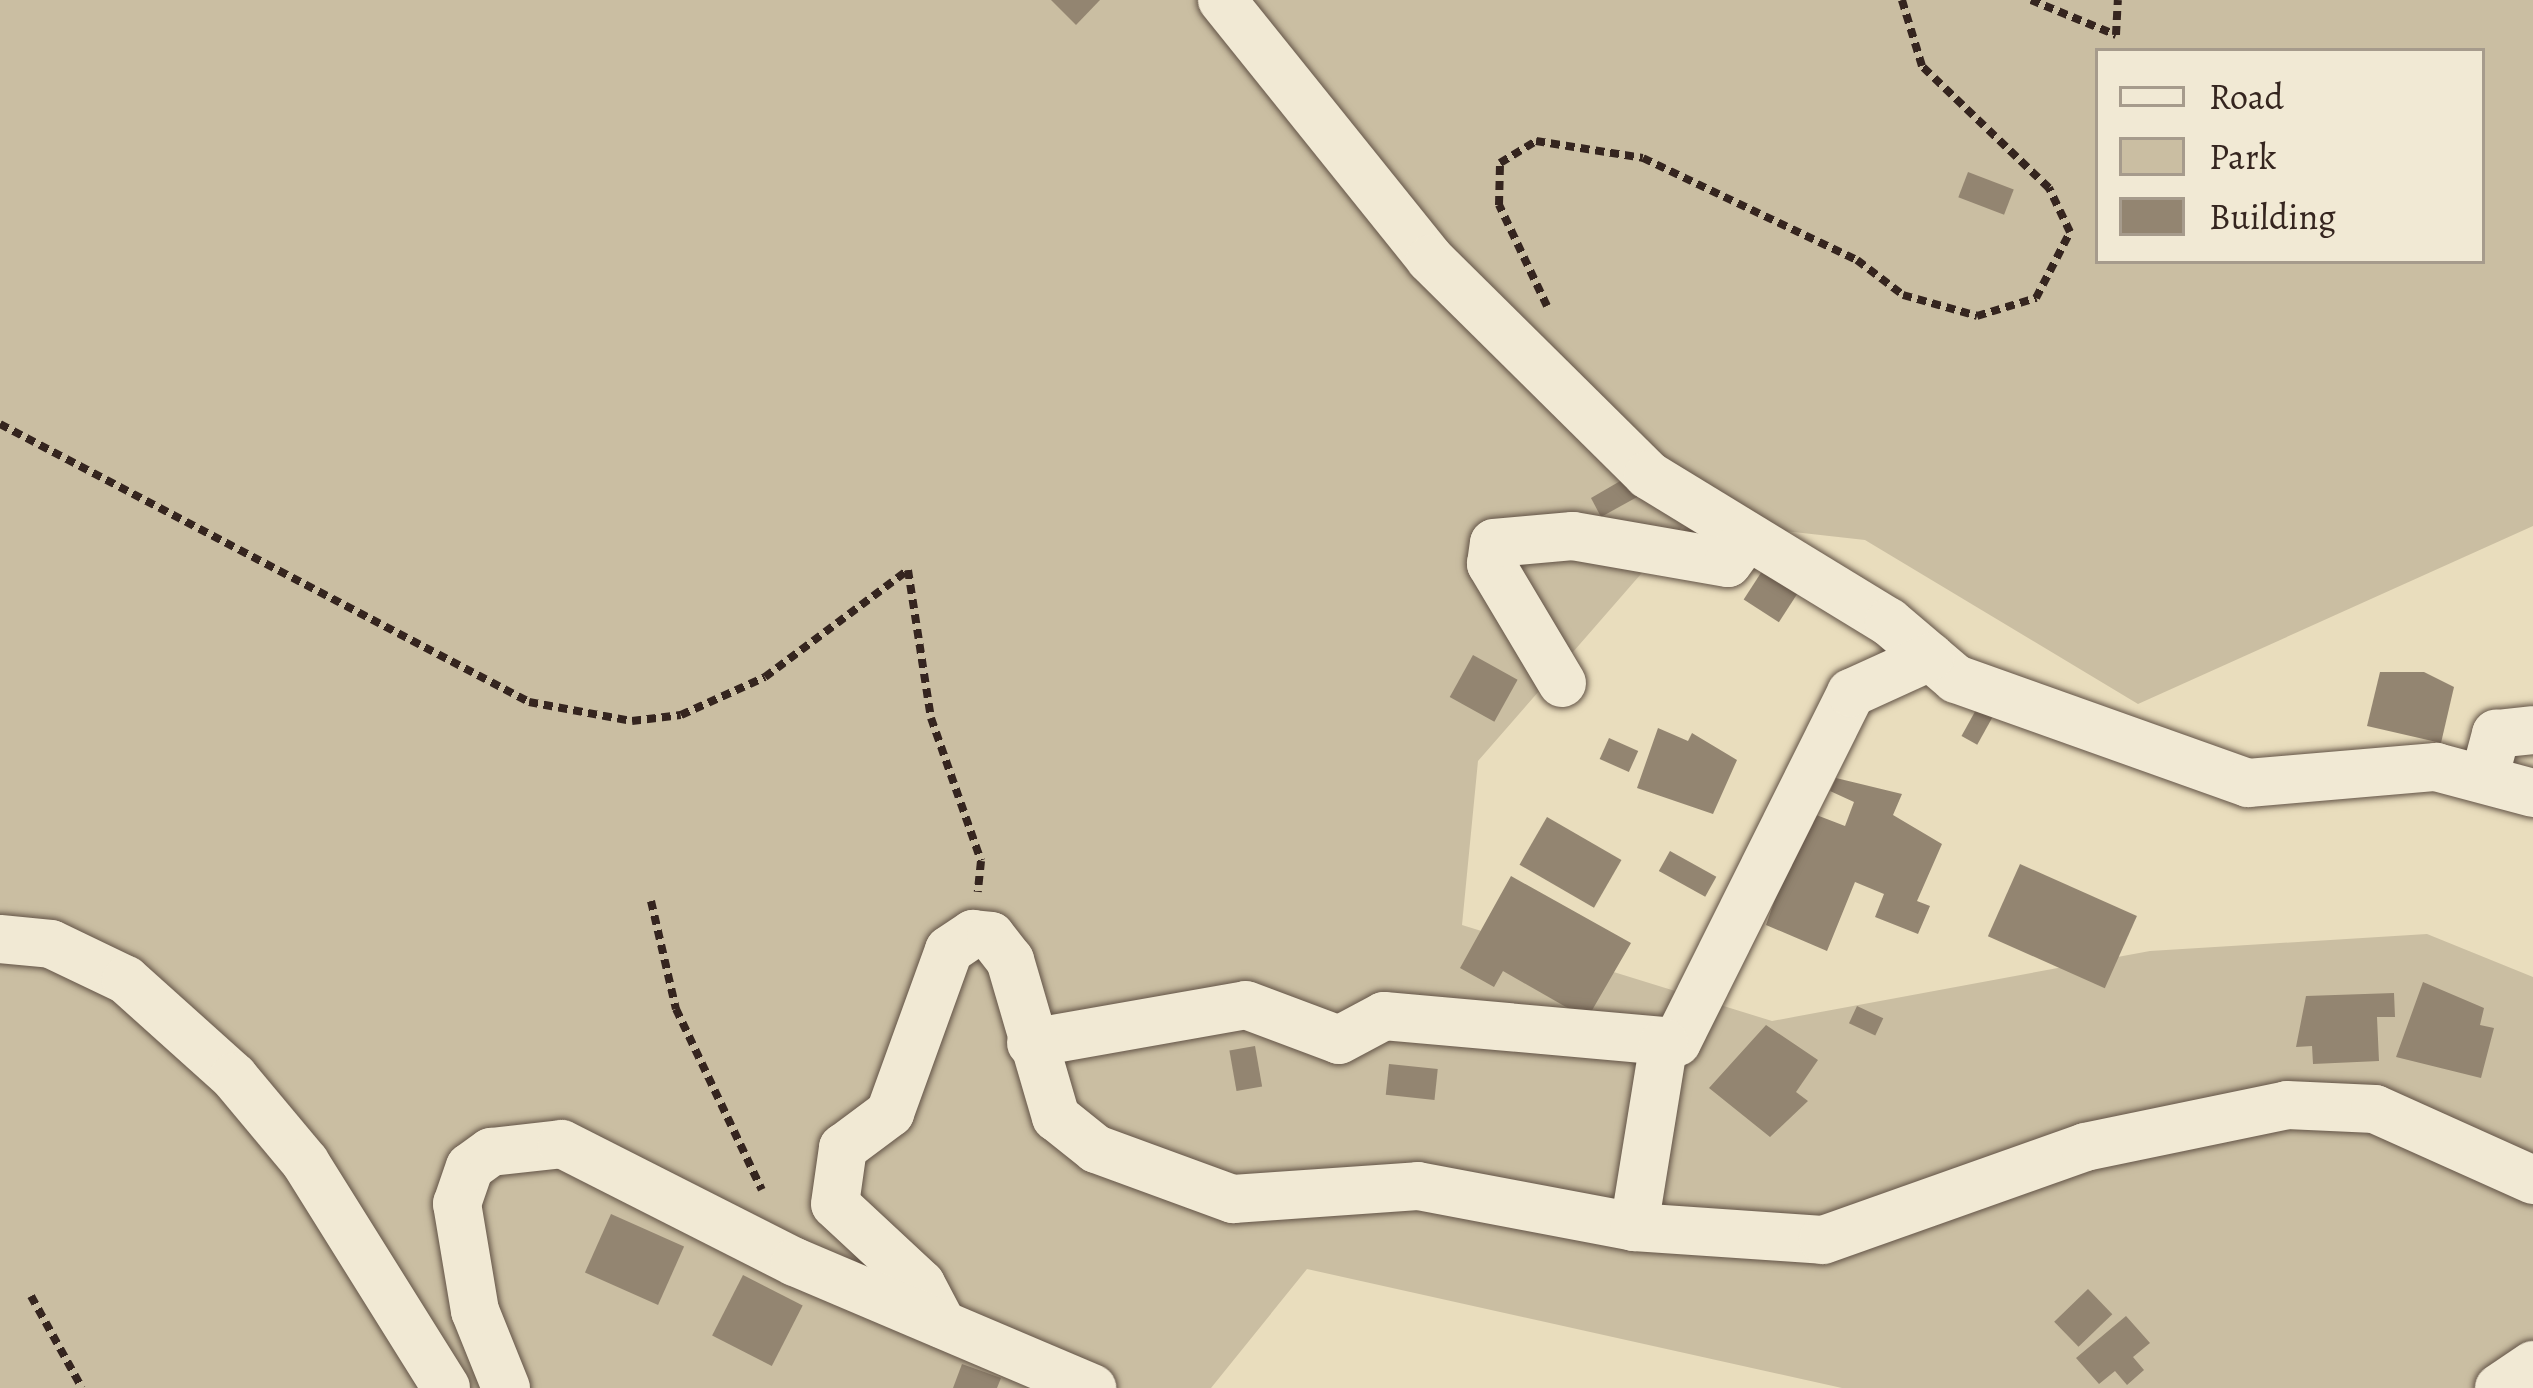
<!DOCTYPE html>
<html>
<head>
<meta charset="utf-8">
<style>
	body { margin:0 }
	#map { position:relative; width:2533px; height:1388px; overflow:hidden; background:#e9ddbd; font-family:Alegreya,serif }
	div>[style] { position:absolute }
	.green>* { inset:0; background:#cabea2 }
	.building>* { inset:0; background:#938571; transform-origin:0 0 }
	.path>* { height:8px; margin-top:-4px; transform-origin:0; background:repeating-linear-gradient(90deg,#35251f 0 9px,transparent 0 15px) }
	.roads { filter:drop-shadow(0 0 3px #625346) drop-shadow(0 0 3px #625346) }
	.minor>* { height:48px; margin:-24px; padding:0 24px; transform-origin:24px; border-radius:24px; background:#f1e9d4 }
	span { translate:-50% -50%; white-space:nowrap; text-align:center; line-height:1.15; -webkit-text-stroke:9px #f1e9d4; paint-order:stroke }
	.legend { position:absolute; left:2095px; top:48px; width:390px; height:216px; box-sizing:border-box; background:#f1e9d4; border:3px solid #a69b8c; margin:0; padding:15px 21px; list-style:none; font-size:36px; color:#35251f }
	.legend li { display:flex; align-items:center; gap:24px; height:60px }
	.legend b { width:60px; border:3px solid #a69b8c }
</style>
</head>
<body>
<div id="map">
	<div class="green">
		<div style="clip-path:polygon(evenodd,0 0,2533px 0,2533px 526px,2138px 704px,1865px 540px,1688px 520px,1478px 761px,1462px 925px,1772px 1021px,2150px 951px,2427px 934px,2533px 977px,2533px 1388px,1842px 1388px,1307px 1269px,1211px 1388px,0 1388px,0 0,2098px 51px,2482px 51px,2482px 261px,2098px 261px,2098px 51px)"></div>
	</div>
	<div class="building">
		<div style="clip-path:polygon(1051px 0,1100px 0,1076px 25px)"></div>
		<div style="left:1968px;top:172px;width:49px;height:27px;rotate:21deg"></div>
		<div style="clip-path:polygon(1622px 480px,1639px 496px,1601px 517px,1591px 498px)"></div>
		<div style="left:1766px;top:565px;width:42px;height:41px;rotate:33deg"></div>
		<div style="left:1473px;top:655px;width:51px;height:48px;rotate:29deg"></div>
		<div style="clip-path:polygon(2380px 672px,2424px 672px,2454px 687px,2441px 743px,2367px 726px)"></div>
		<div style="left:1977px;top:708px;width:18px;height:32px;rotate:29deg"></div>
		<div style="clip-path:polygon(1658px 728px,1688px 741px,1692px 733px,1737px 760px,1713px 814px,1637px 788px)"></div>
		<div style="left:1609px;top:738px;width:32px;height:23px;rotate:24deg"></div>
		<div style="clip-path:polygon(1836px 778px,1902px 794px,1893px 815px,1942px 844px,1917px 901px,1930px 906px,1918px 934px,1875px 917px,1884px 894px,1855px 882px,1827px 951px,1766px 925px,1806px 811px,1845px 826px,1854px 802px,1830px 791px)"></div>
		<div style="left:1547px;top:817px;width:86px;height:55px;rotate:30deg"></div>
		<div style="left:1670px;top:851px;width:53px;height:23px;rotate:29deg"></div>
		<div style="left:2020px;top:864px;width:128px;height:79px;rotate:24deg"></div>
		<div style="clip-path:polygon(1511px 876px,1631px 943px,1587px 1019px,1503px 971px,1494px 987px,1460px 968px)"></div>
		<div style="clip-path:polygon(2423px 982px,2484px 1008px,2480px 1025px,2494px 1028px,2481px 1078px,2396px 1057px)"></div>
		<div style="clip-path:polygon(2394px 993px,2395px 1017px,2377px 1017px,2379px 1061px,2313px 1064px,2312px 1046px,2296px 1047px,2306px 996px)"></div>
		<div style="left:1857px;top:1006px;width:29px;height:19px;rotate:25deg"></div>
		<div style="clip-path:polygon(1766px 1025px,1818px 1060px,1796px 1092px,1808px 1101px,1770px 1137px,1709px 1088px)"></div>
		<div style="left:1255px;top:1046px;width:41px;height:26px;rotate:80deg"></div>
		<div style="left:1389px;top:1064px;width:49px;height:31px;rotate:6deg"></div>
		<div style="left:611px;top:1214px;width:80px;height:64px;rotate:24deg"></div>
		<div style="left:743px;top:1275px;width:67px;height:68px;rotate:27deg"></div>
		<div style="left:2088px;top:1289px;width:35px;height:47px;rotate:46deg"></div>
		<div style="clip-path:polygon(2126px 1316px,2150px 1343px,2133px 1357px,2144px 1370px,2127px 1385px,2115px 1371px,2099px 1384px,2076px 1358px)"></div>
		<div style="clip-path:polygon(962px 1364px,1001px 1378px,997px 1388px,953px 1388px)"></div>
	</div>
	<div class="path">
		<div style="left:2031px;top:0;width:92px;rotate:22.4deg"></div>
		<div style="left:2116px;top:35px;width:35px;rotate:-87deg"></div>
		<div style="left:1547px;top:306px;width:112px;rotate:-115.4deg"></div>
		<div style="left:1499px;top:205px;width:42px;rotate:-88.6deg"></div>
		<div style="left:1500px;top:163px;width:42px;rotate:-31.4deg"></div>
		<div style="left:1536px;top:141px;width:108px;rotate:9deg"></div>
		<div style="left:1643px;top:158px;width:237px;rotate:25.5deg"></div>
		<div style="left:1857px;top:260px;width:58px;rotate:37.3deg"></div>
		<div style="left:1903px;top:295px;width:77px;rotate:15.8deg"></div>
		<div style="left:1977px;top:316px;width:62px;rotate:-17deg"></div>
		<div style="left:2036px;top:298px;width:74px;rotate:-62.7deg"></div>
		<div style="left:2070px;top:232px;width:49px;rotate:-115.5deg"></div>
		<div style="left:2049px;top:188px;width:176px;rotate:-136.2deg"></div>
		<div style="left:1922px;top:66px;width:69px;rotate:-106.9deg"></div>
		<div style="left:0;top:424px;width:598px;rotate:27.72deg"></div>
		<div style="left:529px;top:702px;width:105px;rotate:10.5deg"></div>
		<div style="left:632px;top:721px;width:49px;rotate:-7deg"></div>
		<div style="left:681px;top:715px;width:92px;rotate:-24.3deg"></div>
		<div style="left:765px;top:677px;width:179px;rotate:-36.8deg"></div>
		<div style="left:908px;top:570px;width:150px;rotate:81.2deg"></div>
		<div style="left:931px;top:718px;width:151px;rotate:70.7deg"></div>
		<div style="left:981px;top:861px;width:31px;rotate:96deg"></div>
		<div style="left:651px;top:901px;width:111px;rotate:77deg"></div>
		<div style="left:676px;top:1009px;width:200px;rotate:64.6deg"></div>
		<div style="left:31px;top:1296px;width:105px;rotate:61deg"></div>
	</div>
	<div class="roads">
		<div class="minor">
			<div style="left:1222px;top:0;width:332px;rotate:51.2deg"></div>
			<div style="left:1430px;top:259px;width:307px;rotate:44.7deg"></div>
			<div style="left:1648px;top:475px;width:282px;rotate:31.4deg"></div>
			<div style="left:1889px;top:622px;width:88px;rotate:40.4deg"></div>
			<div style="left:1956px;top:679px;width:310px;rotate:19.6deg"></div>
			<div style="left:2248px;top:783px;width:189px;rotate:-4.9deg"></div>
			<div style="left:2436px;top:767px;width:100px;rotate:15deg"></div>
			<div style="left:1562px;top:683px;width:139px;rotate:-120.8deg"></div>
			<div style="left:1491px;top:564px;width:21px;rotate:-82deg"></div>
			<div style="left:1494px;top:543px;width:79px;rotate:-5.1deg"></div>
			<div style="left:1573px;top:536px;width:157px;rotate:9.9deg"></div>
			<div style="left:1728px;top:563px;width:32px;rotate:-54deg"></div>
			<div style="left:2484px;top:779px;width:47px;rotate:-75.1deg"></div>
			<div style="left:2496px;top:734px;width:37px;rotate:-6deg"></div>
			<div style="left:0;top:939px;width:51px;rotate:5.6deg"></div>
			<div style="left:51px;top:944px;width:83px;rotate:25.6deg"></div>
			<div style="left:126px;top:980px;width:145px;rotate:41.9deg"></div>
			<div style="left:234px;top:1077px;width:111px;rotate:50.1deg"></div>
			<div style="left:305px;top:1162px;width:266px;rotate:58deg"></div>
			<div style="left:1031px;top:1043px;width:218px;rotate:-10deg"></div>
			<div style="left:1246px;top:1005px;width:99px;rotate:20.6deg"></div>
			<div style="left:1339px;top:1040px;width:51px;rotate:-28.1deg"></div>
			<div style="left:1384px;top:1016px;width:294px;rotate:5.1deg"></div>
			<div style="left:1677px;top:1042px;width:390px;rotate:-63.5deg"></div>
			<div style="left:1851px;top:693px;width:87px;rotate:-24.5deg"></div>
			<div style="left:1634px;top:1227px;width:187px;rotate:-80.8deg"></div>
			<div style="left:942px;top:1324px;width:45px;rotate:-117.7deg"></div>
			<div style="left:921px;top:1284px;width:117px;rotate:-137.1deg"></div>
			<div style="left:835px;top:1204px;width:57px;rotate:-81.9deg"></div>
			<div style="left:843px;top:1148px;width:59px;rotate:-36.7deg"></div>
			<div style="left:890px;top:1113px;width:173px;rotate:-70.1deg"></div>
			<div style="left:949px;top:950px;width:29px;rotate:-34deg"></div>
			<div style="left:973px;top:934px;width:18px;rotate:6deg"></div>
			<div style="left:991px;top:936px;width:31px;rotate:52deg"></div>
			<div style="left:1010px;top:960px;width:164px;rotate:73.7deg"></div>
			<div style="left:1056px;top:1117px;width:51px;rotate:38.7deg"></div>
			<div style="left:1096px;top:1149px;width:146px;rotate:20.1deg"></div>
			<div style="left:1233px;top:1199px;width:185px;rotate:-4deg"></div>
			<div style="left:1418px;top:1186px;width:220px;rotate:10.7deg"></div>
			<div style="left:1634px;top:1227px;width:189px;rotate:3.9deg"></div>
			<div style="left:1823px;top:1240px;width:278px;rotate:-19.5deg"></div>
			<div style="left:2085px;top:1147px;width:206px;rotate:-11.7deg"></div>
			<div style="left:2287px;top:1105px;width:88px;rotate:2.6deg"></div>
			<div style="left:2375px;top:1109px;width:173px;rotate:24.2deg"></div>
			<div style="left:506px;top:1388px;width:83px;rotate:-111.9deg"></div>
			<div style="left:475px;top:1311px;width:109px;rotate:-99.5deg"></div>
			<div style="left:457px;top:1204px;width:39px;rotate:-71deg"></div>
			<div style="left:470px;top:1167px;width:26px;rotate:-36deg"></div>
			<div style="left:491px;top:1152px;width:71px;rotate:-6.4deg"></div>
			<div style="left:562px;top:1144px;width:261px;rotate:26.9deg"></div>
			<div style="left:795px;top:1262px;width:323px;rotate:23deg"></div>
			<div style="left:2499px;top:1388px;width:41px;rotate:-34.1deg"></div>
		</div>
	</div>
	<ul class="legend">
	<li><b style="height:15px;background:#f1e9d4"></b>Road</li>
	<li><b style="height:33px;background:#cabea2"></b>Park</li>
	<li><b style="height:33px;background:#938571"></b>Building</li>
	</ul>
</div>
</body>
</html>
